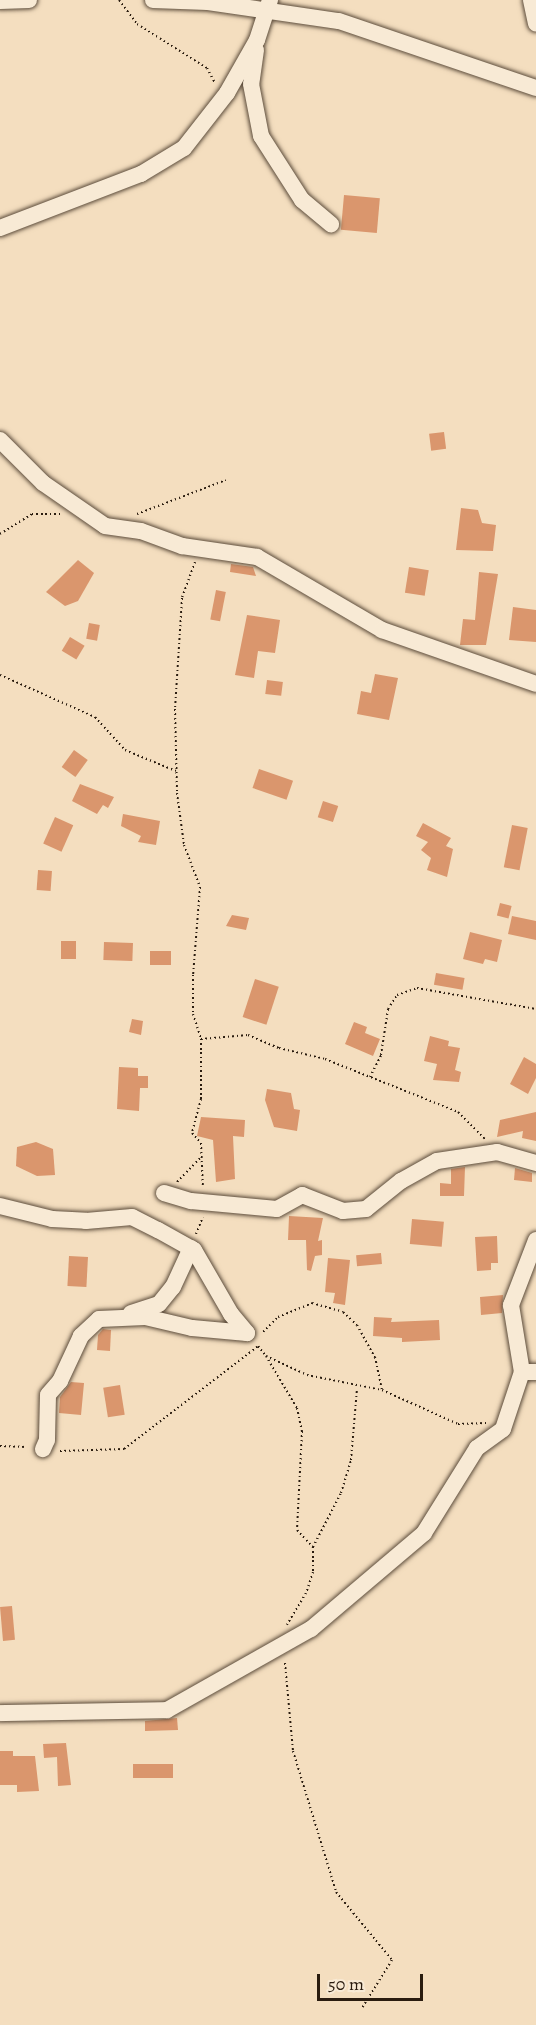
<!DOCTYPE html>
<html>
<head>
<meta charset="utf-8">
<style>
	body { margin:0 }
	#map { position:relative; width:536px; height:2025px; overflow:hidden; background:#f4debf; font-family:Alegreya,serif }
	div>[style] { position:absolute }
	.building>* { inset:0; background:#da966d; transform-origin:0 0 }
	.path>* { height:2px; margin-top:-1px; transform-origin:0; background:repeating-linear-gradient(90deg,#2a1c0f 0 1.5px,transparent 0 4.5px) }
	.roads { filter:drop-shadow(0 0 2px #5c4c3b) drop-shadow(0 0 2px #5c4c3b) }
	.minor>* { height:16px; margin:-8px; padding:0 8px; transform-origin:8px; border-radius:8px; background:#f8ead5 }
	span { translate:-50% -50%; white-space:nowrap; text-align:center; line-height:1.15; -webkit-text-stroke:6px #f8ead5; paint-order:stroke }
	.scale { position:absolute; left:317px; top:1974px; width:106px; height:27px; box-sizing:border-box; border:3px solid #2a1c0f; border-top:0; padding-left:8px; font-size:18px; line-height:21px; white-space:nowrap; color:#2a1c0f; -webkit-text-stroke:4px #f8ead5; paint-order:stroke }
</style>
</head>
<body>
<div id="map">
	<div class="building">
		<div style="left:344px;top:195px;width:36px;height:35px;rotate:5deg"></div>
		<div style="left:444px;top:432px;width:17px;height:15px;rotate:83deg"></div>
		<div style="clip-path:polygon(461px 508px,478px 510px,482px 523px,496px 525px,493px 551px,456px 550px)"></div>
		<div style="clip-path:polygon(78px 560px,94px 573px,78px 601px,65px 606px,46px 592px)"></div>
		<div style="clip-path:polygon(231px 564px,253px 567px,256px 576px,230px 572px)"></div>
		<div style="left:409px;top:567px;width:20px;height:26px;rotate:9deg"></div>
		<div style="clip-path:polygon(479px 572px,498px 574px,486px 645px,460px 645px,463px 619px,475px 620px)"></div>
		<div style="left:216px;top:590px;width:10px;height:30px;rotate:11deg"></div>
		<div style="clip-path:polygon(513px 607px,536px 610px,536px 642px,509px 640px)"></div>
		<div style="clip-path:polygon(247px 615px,280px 620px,275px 653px,258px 651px,254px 678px,235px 675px)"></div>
		<div style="left:89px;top:623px;width:11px;height:16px;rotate:10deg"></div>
		<div style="left:70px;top:637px;width:17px;height:16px;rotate:31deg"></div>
		<div style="clip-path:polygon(375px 674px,398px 678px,389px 720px,357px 714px,361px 691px,371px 693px)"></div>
		<div style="left:267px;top:680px;width:16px;height:14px;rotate:7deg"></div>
		<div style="left:74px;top:750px;width:17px;height:21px;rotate:36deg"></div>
		<div style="left:259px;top:769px;width:36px;height:20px;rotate:19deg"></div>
		<div style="clip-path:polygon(80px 784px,114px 797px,108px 808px,103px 805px,97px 814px,72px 801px)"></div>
		<div style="left:323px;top:801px;width:16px;height:17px;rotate:18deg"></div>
		<div style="clip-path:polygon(123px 814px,160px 821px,156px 845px,138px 842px,141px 836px,121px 826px)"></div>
		<div style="left:55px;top:817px;width:20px;height:29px;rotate:24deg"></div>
		<div style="clip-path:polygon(423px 823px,451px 838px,446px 846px,453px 849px,447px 877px,427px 870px,431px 858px,421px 850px,428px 842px,416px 836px)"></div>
		<div style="left:512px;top:825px;width:16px;height:43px;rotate:11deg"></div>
		<div style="left:38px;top:870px;width:14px;height:20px;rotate:4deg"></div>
		<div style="left:500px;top:903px;width:12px;height:13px;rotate:14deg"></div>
		<div style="clip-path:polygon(232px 915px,249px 918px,246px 930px,226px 926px)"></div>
		<div style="clip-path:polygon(512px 916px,536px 921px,536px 940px,508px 934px)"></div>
		<div style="clip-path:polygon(470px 932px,502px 940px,497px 962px,485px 959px,483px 964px,463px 959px)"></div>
		<div style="left:61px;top:941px;width:15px;height:18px"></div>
		<div style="left:104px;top:942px;width:29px;height:18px;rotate:2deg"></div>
		<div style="left:150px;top:951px;width:21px;height:14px"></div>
		<div style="left:436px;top:973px;width:29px;height:12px;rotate:10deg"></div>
		<div style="left:255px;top:979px;width:25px;height:40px;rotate:18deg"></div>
		<div style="clip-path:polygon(132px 1019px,143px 1021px,141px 1035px,129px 1032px)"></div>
		<div style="clip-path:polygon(354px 1022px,367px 1027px,365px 1033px,380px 1039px,373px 1056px,345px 1044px)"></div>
		<div style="clip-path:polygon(430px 1036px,449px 1041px,448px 1046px,460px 1048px,455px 1070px,461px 1072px,459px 1082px,433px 1080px,437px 1064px,424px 1061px)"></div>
		<div style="clip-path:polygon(524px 1057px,536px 1064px,536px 1078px,528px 1094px,510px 1084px)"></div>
		<div style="clip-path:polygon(119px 1067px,138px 1068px,138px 1076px,148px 1076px,148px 1088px,140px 1088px,139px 1111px,117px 1109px)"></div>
		<div style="clip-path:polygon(267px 1089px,291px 1093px,294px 1109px,300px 1110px,297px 1131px,274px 1127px,265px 1100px)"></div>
		<div style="clip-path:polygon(536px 1112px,536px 1141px,522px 1138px,523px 1131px,497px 1137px,500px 1120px)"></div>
		<div style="clip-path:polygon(201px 1117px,245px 1120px,244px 1137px,233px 1136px,235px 1179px,216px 1182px,213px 1140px,197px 1136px)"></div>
		<div style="clip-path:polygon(36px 1142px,53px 1149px,55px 1175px,37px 1176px,16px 1166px,17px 1147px)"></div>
		<div style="clip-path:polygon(465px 1167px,464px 1196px,440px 1196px,440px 1183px,451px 1184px,451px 1169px)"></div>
		<div style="clip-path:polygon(515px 1168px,532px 1173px,532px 1182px,514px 1180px)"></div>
		<div style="clip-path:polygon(289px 1216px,323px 1218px,318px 1241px,322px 1240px,322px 1255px,315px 1256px,311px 1271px,307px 1270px,306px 1240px,288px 1240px)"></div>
		<div style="left:412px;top:1219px;width:32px;height:25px;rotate:5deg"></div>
		<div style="clip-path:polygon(497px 1236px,498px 1263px,491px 1263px,491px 1270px,477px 1271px,475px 1237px)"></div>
		<div style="left:381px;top:1253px;width:11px;height:25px;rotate:85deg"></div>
		<div style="left:69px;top:1256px;width:19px;height:30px;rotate:3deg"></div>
		<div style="clip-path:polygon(328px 1258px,350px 1260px,345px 1305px,333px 1303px,335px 1293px,325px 1292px)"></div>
		<div style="clip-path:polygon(503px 1295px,502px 1313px,481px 1315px,480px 1297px)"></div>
		<div style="clip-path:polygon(374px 1317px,392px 1318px,391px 1322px,439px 1320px,440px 1340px,402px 1342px,402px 1338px,373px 1336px)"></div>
		<div style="clip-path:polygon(103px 1329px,111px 1330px,110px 1351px,97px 1350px,98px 1335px)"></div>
		<div style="clip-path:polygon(71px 1382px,84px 1383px,81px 1415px,59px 1413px,60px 1397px)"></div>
		<div style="left:120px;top:1385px;width:30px;height:17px;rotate:81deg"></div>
		<div style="left:12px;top:1606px;width:34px;height:12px;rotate:85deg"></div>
		<div style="clip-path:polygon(177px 1718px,178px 1730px,145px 1731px,145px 1721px)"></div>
		<div style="clip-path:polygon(66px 1743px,71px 1785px,58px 1786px,57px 1757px,44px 1758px,43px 1744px)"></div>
		<div style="clip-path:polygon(0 1751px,13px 1751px,13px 1756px,35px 1756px,39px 1791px,17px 1792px,17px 1785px,0 1785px)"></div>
		<div style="left:173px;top:1764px;width:14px;height:40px;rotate:90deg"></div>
	</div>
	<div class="path">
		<div style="left:119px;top:0;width:30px;rotate:53deg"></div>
		<div style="left:137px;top:24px;width:83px;rotate:32.2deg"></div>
		<div style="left:207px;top:68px;width:17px;rotate:62deg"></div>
		<div style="left:137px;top:514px;width:95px;rotate:-20.9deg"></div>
		<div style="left:0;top:534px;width:38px;rotate:-32deg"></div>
		<div style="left:32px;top:514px;width:28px"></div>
		<div style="left:195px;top:562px;width:38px;rotate:110deg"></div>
		<div style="left:182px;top:598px;width:111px;rotate:93.6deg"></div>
		<div style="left:175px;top:709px;width:84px;rotate:88.6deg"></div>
		<div style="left:177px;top:793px;width:52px;rotate:82.3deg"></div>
		<div style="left:184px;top:845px;width:45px;rotate:69.1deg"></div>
		<div style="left:200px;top:887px;width:88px;rotate:94.5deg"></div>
		<div style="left:193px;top:975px;width:39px;rotate:90deg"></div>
		<div style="left:193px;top:1014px;width:26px;rotate:72deg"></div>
		<div style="left:201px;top:1039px;width:60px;rotate:90deg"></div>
		<div style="left:201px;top:1099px;width:35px;rotate:105deg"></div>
		<div style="left:192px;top:1133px;width:13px;rotate:48deg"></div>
		<div style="left:201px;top:1143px;width:45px;rotate:87.5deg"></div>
		<div style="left:0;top:675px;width:104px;rotate:23.9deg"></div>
		<div style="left:95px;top:717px;width:45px;rotate:47.7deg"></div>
		<div style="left:125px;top:750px;width:55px;rotate:22.4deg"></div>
		<div style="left:201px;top:1039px;width:47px;rotate:-4.9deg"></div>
		<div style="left:248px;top:1035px;width:34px;rotate:23deg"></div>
		<div style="left:279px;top:1048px;width:47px;rotate:13.4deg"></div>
		<div style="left:325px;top:1059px;width:143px;rotate:21.7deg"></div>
		<div style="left:458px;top:1112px;width:38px;rotate:45deg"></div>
		<div style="left:370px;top:1077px;width:25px;rotate:-63deg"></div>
		<div style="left:381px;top:1055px;width:47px;rotate:-81.3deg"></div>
		<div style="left:388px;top:1009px;width:17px;rotate:-57deg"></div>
		<div style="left:397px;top:995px;width:21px;rotate:-19deg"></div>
		<div style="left:417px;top:988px;width:121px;rotate:10deg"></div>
		<div style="left:177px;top:1182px;width:33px;rotate:-46deg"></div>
		<div style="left:196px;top:1234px;width:18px;rotate:-68deg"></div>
		<div style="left:263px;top:1332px;width:21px;rotate:-45deg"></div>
		<div style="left:278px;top:1317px;width:37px;rotate:-22deg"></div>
		<div style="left:312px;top:1303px;width:32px;rotate:16deg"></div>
		<div style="left:343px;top:1312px;width:19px;rotate:43deg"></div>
		<div style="left:357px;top:1325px;width:37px;rotate:61deg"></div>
		<div style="left:375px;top:1357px;width:34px;rotate:78deg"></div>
		<div style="left:266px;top:1356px;width:61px;rotate:59.2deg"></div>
		<div style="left:297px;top:1408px;width:24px;rotate:78deg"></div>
		<div style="left:302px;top:1431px;width:99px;rotate:92.9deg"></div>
		<div style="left:297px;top:1530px;width:23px;rotate:47deg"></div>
		<div style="left:313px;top:1547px;width:25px;rotate:90deg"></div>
		<div style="left:313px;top:1572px;width:22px;rotate:108deg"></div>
		<div style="left:306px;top:1593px;width:37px;rotate:121deg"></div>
		<div style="left:0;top:1446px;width:27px;rotate:2deg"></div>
		<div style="left:60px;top:1451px;width:64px;rotate:-1.8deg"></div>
		<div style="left:124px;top:1449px;width:169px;rotate:-37.5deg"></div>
		<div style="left:258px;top:1346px;width:13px;rotate:51deg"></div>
		<div style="left:266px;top:1356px;width:45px;rotate:24.9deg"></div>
		<div style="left:307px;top:1375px;width:76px;rotate:11.3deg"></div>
		<div style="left:382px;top:1390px;width:83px;rotate:24.1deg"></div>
		<div style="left:458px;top:1424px;width:28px;rotate:-2deg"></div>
		<div style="left:313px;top:1547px;width:61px;rotate:-62.6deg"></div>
		<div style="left:341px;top:1493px;width:34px;rotate:-73deg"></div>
		<div style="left:351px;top:1460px;width:72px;rotate:-85.2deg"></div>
		<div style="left:285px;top:1663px;width:88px;rotate:84.8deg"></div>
		<div style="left:293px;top:1751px;width:147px;rotate:73deg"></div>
		<div style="left:336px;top:1892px;width:88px;rotate:50.5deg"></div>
		<div style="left:392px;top:1960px;width:57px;rotate:122deg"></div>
	</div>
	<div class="roads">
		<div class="minor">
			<div style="left:153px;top:0;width:55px;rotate:2.1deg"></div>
			<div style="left:208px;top:2px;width:132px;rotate:8.3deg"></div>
			<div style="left:339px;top:21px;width:208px;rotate:18.8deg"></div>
			<div style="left:531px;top:0;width:24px;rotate:78deg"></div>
			<div style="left:0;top:1px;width:29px;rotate:-2deg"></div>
			<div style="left:256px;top:50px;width:34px;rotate:98deg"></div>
			<div style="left:251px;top:84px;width:53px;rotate:79.1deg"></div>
			<div style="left:261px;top:136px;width:76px;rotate:57.4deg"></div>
			<div style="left:302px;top:200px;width:38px;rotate:40deg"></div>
			<div style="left:0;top:228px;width:151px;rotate:-21deg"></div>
			<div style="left:141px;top:174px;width:50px;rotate:-31.2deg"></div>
			<div style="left:184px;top:148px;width:70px;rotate:-52deg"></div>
			<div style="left:227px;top:93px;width:61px;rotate:-60.5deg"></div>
			<div style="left:257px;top:40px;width:42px;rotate:-72deg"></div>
			<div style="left:0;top:440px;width:61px;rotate:45deg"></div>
			<div style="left:43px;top:483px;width:75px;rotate:34.7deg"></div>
			<div style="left:105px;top:526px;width:36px;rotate:8deg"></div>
			<div style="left:141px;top:531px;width:44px;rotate:20.1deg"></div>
			<div style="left:182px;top:546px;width:76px;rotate:8.3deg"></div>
			<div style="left:257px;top:557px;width:145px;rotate:30.3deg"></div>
			<div style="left:382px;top:630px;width:163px;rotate:19.3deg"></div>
			<div style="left:164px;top:1193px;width:28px;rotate:17deg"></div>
			<div style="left:191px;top:1201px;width:86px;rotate:5.3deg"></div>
			<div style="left:277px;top:1209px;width:29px;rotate:-29deg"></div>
			<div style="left:302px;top:1195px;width:44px;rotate:21.3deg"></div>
			<div style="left:343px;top:1211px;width:23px;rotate:-5deg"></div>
			<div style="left:366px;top:1209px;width:45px;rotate:-38.7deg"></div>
			<div style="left:401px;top:1181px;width:41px;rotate:-29.1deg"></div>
			<div style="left:437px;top:1161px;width:61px;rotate:-8.5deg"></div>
			<div style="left:497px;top:1152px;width:41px;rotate:15.8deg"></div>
			<div style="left:0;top:1206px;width:54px;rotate:14deg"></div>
			<div style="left:52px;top:1219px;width:34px;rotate:3deg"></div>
			<div style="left:86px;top:1221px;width:46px;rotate:-5deg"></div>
			<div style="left:132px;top:1217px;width:29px;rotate:27deg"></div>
			<div style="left:158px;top:1230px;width:41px;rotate:29.1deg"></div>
			<div style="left:194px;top:1250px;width:74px;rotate:60deg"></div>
			<div style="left:231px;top:1314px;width:25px;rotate:50deg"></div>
			<div style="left:247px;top:1333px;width:55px;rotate:-174.8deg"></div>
			<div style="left:192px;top:1328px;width:48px;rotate:-166.8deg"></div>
			<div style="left:145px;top:1317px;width:46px;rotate:177.5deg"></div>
			<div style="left:99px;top:1319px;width:25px;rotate:137deg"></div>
			<div style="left:81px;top:1336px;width:50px;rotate:115deg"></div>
			<div style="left:60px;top:1381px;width:18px;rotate:131deg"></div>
			<div style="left:48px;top:1395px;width:45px;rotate:91.3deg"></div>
			<div style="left:47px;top:1440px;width:10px;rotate:114deg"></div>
			<div style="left:536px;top:1240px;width:70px;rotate:111deg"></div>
			<div style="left:511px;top:1305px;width:68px;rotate:80.7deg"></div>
			<div style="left:522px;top:1372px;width:14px"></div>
			<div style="left:131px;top:1313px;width:29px;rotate:-18deg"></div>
			<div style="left:159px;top:1304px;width:22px;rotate:-51deg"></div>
			<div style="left:173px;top:1287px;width:43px;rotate:-65.2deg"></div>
			<div style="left:0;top:1713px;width:167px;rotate:-1deg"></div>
			<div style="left:167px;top:1710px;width:165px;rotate:-29.4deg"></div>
			<div style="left:311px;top:1629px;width:148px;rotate:-40.3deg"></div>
			<div style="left:424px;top:1533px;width:100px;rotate:-58.1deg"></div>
			<div style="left:477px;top:1448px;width:32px;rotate:-36deg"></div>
			<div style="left:503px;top:1429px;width:60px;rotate:-71.6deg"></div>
		</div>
	</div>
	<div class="scale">50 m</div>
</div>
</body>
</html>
